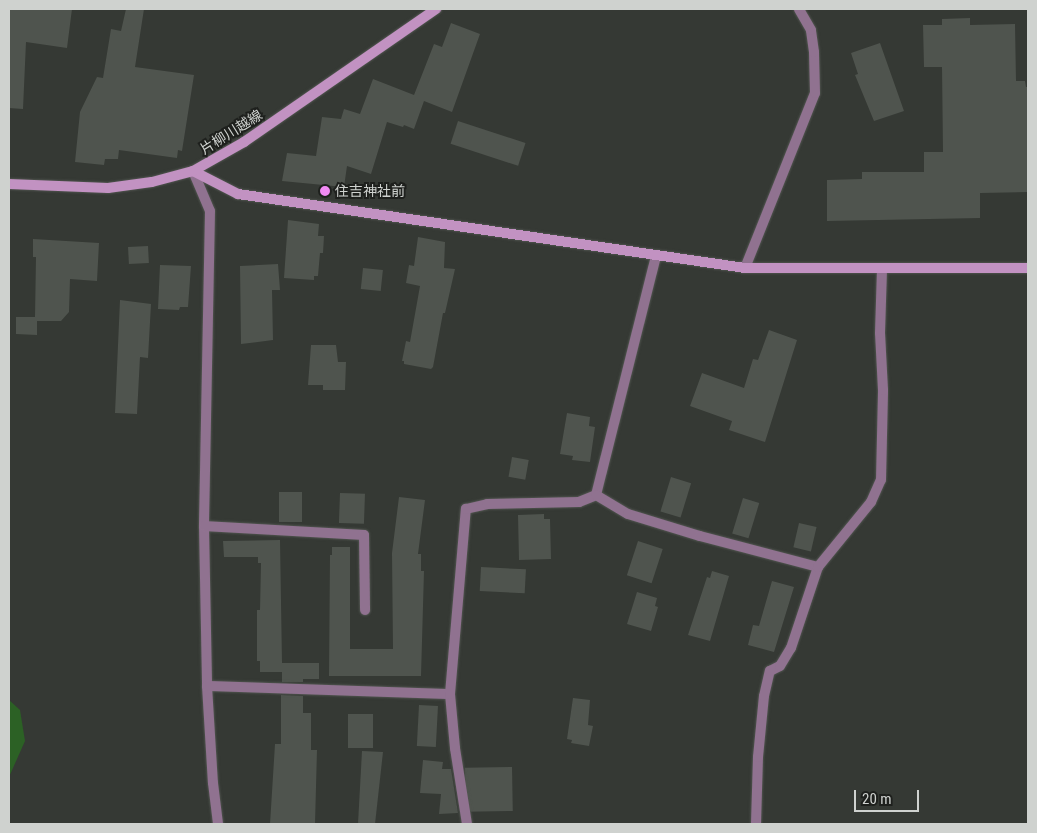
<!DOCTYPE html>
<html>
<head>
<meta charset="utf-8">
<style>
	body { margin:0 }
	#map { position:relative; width:1037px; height:833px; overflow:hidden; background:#353934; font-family:"Roboto Condensed","Noto Sans JP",sans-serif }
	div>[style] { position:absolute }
	.green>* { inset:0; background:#2c6125 }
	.building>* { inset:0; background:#4f544e; transform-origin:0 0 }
	.roads { filter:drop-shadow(0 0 1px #515550) drop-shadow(0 0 1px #515550) }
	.lane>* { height:10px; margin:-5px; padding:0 5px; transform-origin:5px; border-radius:5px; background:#907290 }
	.street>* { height:10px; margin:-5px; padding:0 5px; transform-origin:5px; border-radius:5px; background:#907290 }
	.secondary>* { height:10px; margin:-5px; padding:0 5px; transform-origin:5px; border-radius:5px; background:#c292c2 }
	.dots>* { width:14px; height:14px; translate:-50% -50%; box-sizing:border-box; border:2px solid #1e201d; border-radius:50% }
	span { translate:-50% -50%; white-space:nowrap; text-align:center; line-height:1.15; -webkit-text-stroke:4px #1e201d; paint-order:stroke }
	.street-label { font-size:14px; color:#cfd2cf }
	.poi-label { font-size:14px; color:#cfd2cf }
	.left { translate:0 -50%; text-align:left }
	.frame { position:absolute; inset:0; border:10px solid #cfd2cf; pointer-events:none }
	.scale { position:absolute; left:854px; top:790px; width:65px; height:22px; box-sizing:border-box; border:2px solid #cfd2cf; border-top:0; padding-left:6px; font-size:15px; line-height:18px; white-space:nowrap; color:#cfd2cf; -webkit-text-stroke:4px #1e201d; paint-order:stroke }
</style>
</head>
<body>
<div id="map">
	<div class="green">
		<div style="clip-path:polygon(9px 700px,20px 710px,25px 741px,9px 777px)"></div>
	</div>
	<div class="building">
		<div style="clip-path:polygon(9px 9px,72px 9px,67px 48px,26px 42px,23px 109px,9px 108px)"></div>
		<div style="clip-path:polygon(126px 9px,144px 9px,135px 67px,194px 75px,182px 151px,178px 150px,177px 158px,119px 150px,118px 159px,105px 159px,104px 165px,75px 162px,80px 112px,97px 77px,103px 78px,111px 29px,121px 31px)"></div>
		<div style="clip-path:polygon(970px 18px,970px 25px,1015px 24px,1016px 81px,1025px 81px,1026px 87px,1028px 87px,1028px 192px,980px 193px,980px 218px,827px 221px,827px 180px,862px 179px,862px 172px,924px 172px,924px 152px,943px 152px,942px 67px,924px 67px,923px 25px,942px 25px,942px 19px)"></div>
		<div style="clip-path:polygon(451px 23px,480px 34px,452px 112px,424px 101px,414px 129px,404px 125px,403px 127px,387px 122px,371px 174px,347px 166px,344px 187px,282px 181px,287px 153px,316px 156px,322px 117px,341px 119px,344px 109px,360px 114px,373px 79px,414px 95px,434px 44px,442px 47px)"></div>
		<div style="clip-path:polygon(880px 43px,904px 111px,874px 121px,855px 75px,858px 74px,851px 53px)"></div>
		<div style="left:458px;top:121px;width:71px;height:24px;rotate:18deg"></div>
		<div style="clip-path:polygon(288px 220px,319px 224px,318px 236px,324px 236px,323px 253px,320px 253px,318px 276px,314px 276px,314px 280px,284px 278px)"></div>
		<div style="clip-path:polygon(418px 237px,445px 242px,444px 268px,455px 269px,445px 313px,443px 313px,433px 367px,431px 369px,404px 364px,404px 361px,402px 361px,406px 341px,410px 342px,420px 286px,406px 283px,409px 265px,414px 266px)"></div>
		<div style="clip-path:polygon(33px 239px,99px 243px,97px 281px,70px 279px,69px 312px,61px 321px,37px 321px,37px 335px,16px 334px,16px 317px,35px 317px,36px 257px,33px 257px)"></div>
		<div style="left:148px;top:246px;width:17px;height:20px;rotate:87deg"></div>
		<div style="clip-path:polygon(278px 264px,280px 290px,272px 290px,273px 340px,241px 344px,240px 266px)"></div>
		<div style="clip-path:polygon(160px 265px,191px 266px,188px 307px,180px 307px,179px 310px,158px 309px)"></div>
		<div style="left:363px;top:268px;width:20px;height:21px;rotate:6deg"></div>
		<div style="clip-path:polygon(120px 300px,151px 304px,148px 358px,140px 357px,137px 414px,115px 413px)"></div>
		<div style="clip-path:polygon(769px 330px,797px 340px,765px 442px,729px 430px,732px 421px,690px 406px,702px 373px,744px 388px,753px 359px,758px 360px)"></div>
		<div style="clip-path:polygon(311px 345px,336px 345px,338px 362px,346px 362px,345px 390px,323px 390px,323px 385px,308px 385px)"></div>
		<div style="clip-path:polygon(567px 413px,590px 417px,589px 426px,595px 427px,590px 462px,572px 460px,573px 456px,560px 454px)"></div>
		<div style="left:512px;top:457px;width:17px;height:20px;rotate:10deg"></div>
		<div style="left:671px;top:477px;width:21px;height:36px;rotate:17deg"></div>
		<div style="left:279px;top:492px;width:23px;height:30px"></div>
		<div style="left:340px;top:493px;width:25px;height:30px;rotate:2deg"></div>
		<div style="clip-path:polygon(399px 497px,425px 500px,418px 554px,421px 554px,421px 571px,424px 571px,421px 676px,329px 676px,330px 555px,332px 555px,332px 547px,350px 547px,350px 649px,393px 649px,392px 553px)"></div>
		<div style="left:743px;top:498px;width:17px;height:37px;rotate:17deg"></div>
		<div style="clip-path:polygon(544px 514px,544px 519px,550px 519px,551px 559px,519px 560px,518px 515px)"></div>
		<div style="left:799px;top:523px;width:18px;height:25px;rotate:13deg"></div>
		<div style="clip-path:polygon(280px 540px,282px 663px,319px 663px,319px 679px,303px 679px,303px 682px,282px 682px,282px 672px,260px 672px,260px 661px,257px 661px,257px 610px,260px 610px,261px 563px,258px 563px,258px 557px,224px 557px,223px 541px)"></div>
		<div style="left:638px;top:541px;width:26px;height:36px;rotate:18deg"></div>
		<div style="left:481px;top:567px;width:45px;height:24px;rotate:3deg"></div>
		<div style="clip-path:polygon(712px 571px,729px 576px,710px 641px,688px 635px,707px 577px,710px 578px)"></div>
		<div style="clip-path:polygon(772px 581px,794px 587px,774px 652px,748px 645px,753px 625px,759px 626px)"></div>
		<div style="clip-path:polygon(637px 592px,657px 598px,655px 606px,658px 607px,651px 631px,627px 624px)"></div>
		<div style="clip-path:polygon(281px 695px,303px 696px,303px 713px,311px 713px,311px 750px,317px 750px,315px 824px,270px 824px,275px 744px,281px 744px)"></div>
		<div style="clip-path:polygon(573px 698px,590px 700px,588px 725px,593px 726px,589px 746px,571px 743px,572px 740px,567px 739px)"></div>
		<div style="left:419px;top:705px;width:19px;height:41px;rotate:3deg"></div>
		<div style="left:348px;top:714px;width:25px;height:34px"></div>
		<div style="clip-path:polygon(362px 751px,383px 752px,375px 824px,358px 824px)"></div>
		<div style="clip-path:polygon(423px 760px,443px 762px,442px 769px,451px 769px,458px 813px,439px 814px,441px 794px,420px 793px)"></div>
		<div style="left:512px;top:767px;width:44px;height:47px;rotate:89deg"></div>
	</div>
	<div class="roads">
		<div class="lane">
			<div style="left:745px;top:268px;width:188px;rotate:-68.2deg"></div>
			<div style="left:815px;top:93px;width:41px;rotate:-91.4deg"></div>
			<div style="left:814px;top:52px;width:22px;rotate:-98deg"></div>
			<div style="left:811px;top:30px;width:24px;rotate:-120deg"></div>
		</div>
		<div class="street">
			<div style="left:193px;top:171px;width:43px;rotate:67deg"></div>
			<div style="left:210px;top:211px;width:315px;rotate:91.1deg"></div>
			<div style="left:204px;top:526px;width:160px;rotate:88.9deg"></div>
			<div style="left:207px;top:686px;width:97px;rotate:86.5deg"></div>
			<div style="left:213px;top:783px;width:41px;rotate:83deg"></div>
			<div style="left:596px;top:495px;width:246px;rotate:-75.9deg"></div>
			<div style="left:204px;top:526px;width:160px;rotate:3.2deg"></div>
			<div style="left:364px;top:535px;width:75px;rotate:89.2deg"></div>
			<div style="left:207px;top:686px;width:243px;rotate:1.9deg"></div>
			<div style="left:467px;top:824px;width:77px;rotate:-99deg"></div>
			<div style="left:455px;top:748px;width:54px;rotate:-95.3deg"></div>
			<div style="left:450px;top:694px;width:186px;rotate:-85.1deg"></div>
			<div style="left:466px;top:509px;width:22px;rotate:-13deg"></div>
			<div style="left:487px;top:504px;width:92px;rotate:-1.2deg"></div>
			<div style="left:579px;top:502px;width:18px;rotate:-22deg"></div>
			<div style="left:596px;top:495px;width:37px;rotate:31deg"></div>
			<div style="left:628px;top:514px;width:75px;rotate:17deg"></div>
			<div style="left:700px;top:536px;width:122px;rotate:14.7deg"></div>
			<div style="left:756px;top:824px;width:67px;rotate:-88.3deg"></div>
			<div style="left:758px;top:757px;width:61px;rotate:-84.4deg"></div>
			<div style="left:764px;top:696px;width:26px;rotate:-77deg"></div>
			<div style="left:770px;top:671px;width:11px;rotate:-27deg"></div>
			<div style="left:780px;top:666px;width:21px;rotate:-59deg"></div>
			<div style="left:791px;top:648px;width:85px;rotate:-71.6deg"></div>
			<div style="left:818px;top:567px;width:84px;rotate:-50.8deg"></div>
			<div style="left:871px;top:502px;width:24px;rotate:-66deg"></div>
			<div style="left:881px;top:480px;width:90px;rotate:-88.7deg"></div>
			<div style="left:883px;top:390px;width:57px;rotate:-93deg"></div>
			<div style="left:880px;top:333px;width:63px;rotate:-88.2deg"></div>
		</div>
		<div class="secondary">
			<div style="left:193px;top:171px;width:51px;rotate:27.1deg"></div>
			<div style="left:238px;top:194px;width:512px;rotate:8.3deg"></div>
			<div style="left:745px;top:268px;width:283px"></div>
			<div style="left:9px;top:184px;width:99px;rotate:2.3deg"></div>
			<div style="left:108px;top:188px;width:44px;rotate:-7.8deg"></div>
			<div style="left:152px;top:182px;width:42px;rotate:-15deg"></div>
			<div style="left:193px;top:171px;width:59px;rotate:-29.6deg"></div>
			<div style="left:244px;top:142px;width:234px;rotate:-34.7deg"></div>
		</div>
	</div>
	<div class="dots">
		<div style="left:325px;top:191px;background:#f18af4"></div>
	</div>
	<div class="street-label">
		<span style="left:231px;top:132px;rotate:-32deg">片柳川越線</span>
	</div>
	<div class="poi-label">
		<span class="left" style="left:335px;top:191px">住吉神社前</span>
	</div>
	<div class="frame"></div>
	<div class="scale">20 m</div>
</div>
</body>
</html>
